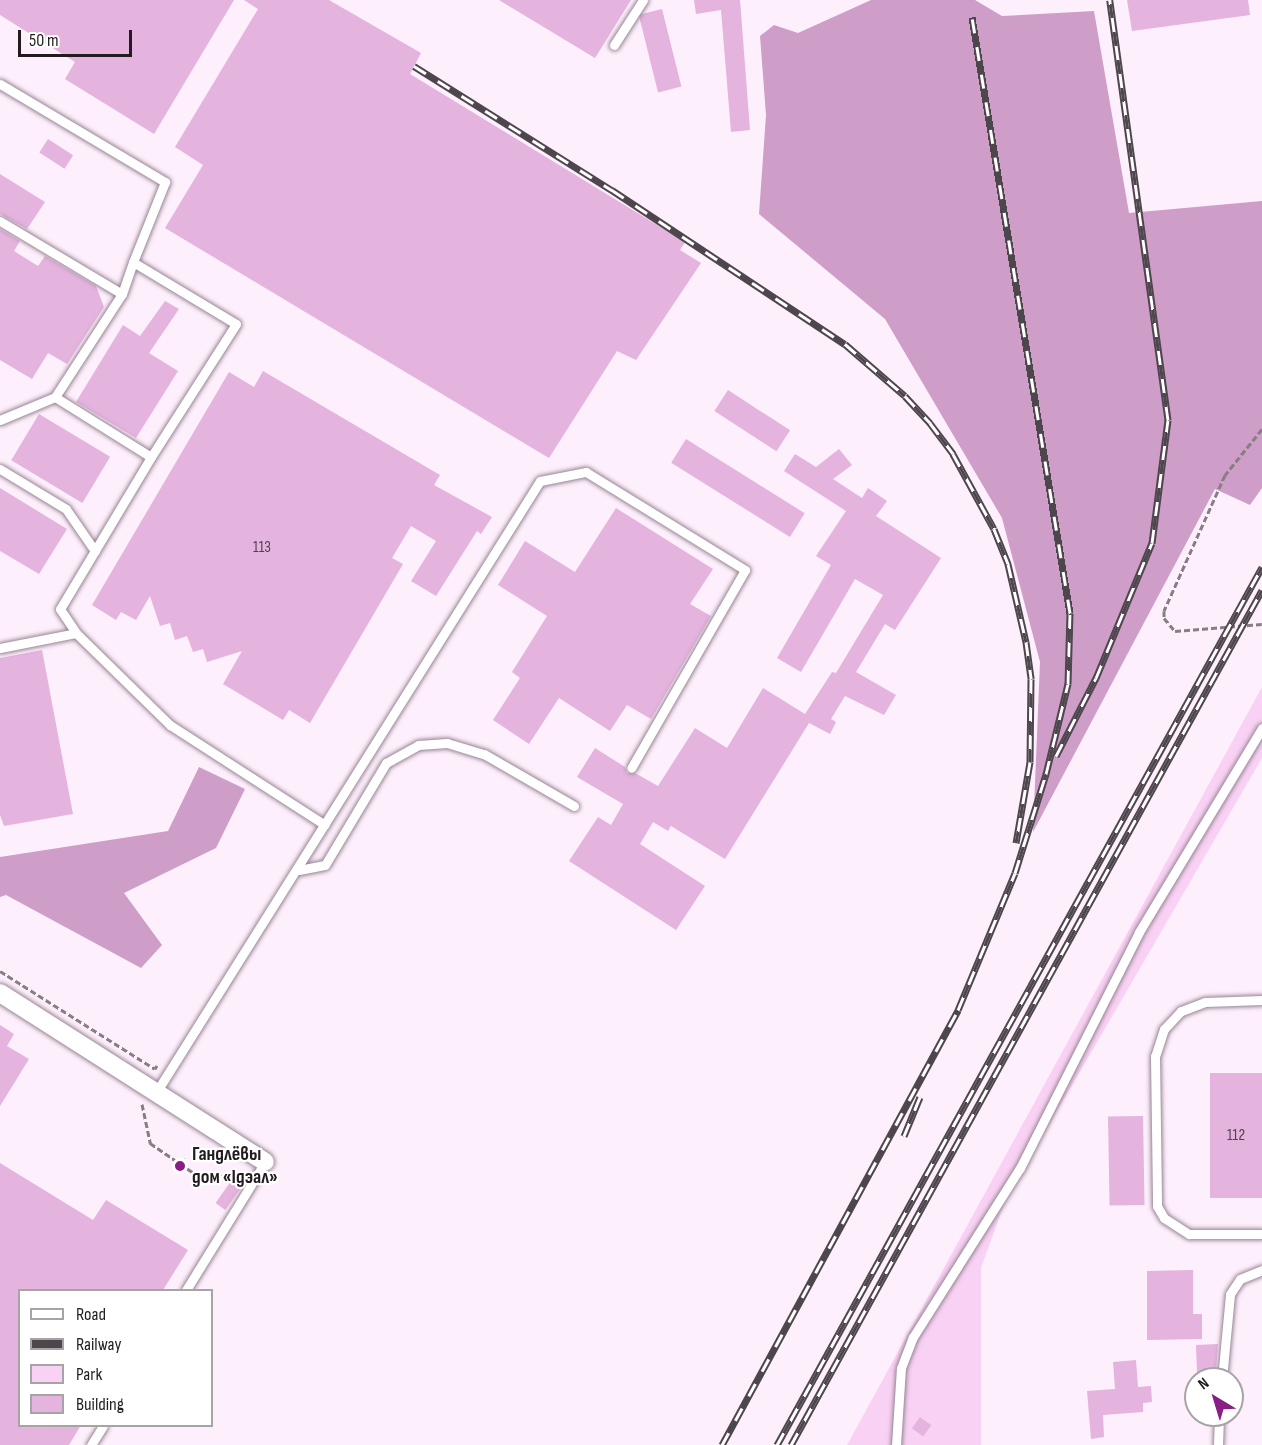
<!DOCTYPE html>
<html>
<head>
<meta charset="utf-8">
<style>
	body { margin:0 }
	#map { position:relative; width:1262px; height:1445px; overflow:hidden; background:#feeffc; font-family:"Sofia Sans Condensed",sans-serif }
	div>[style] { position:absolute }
	.green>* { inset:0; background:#f9d1f4 }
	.forest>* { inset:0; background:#ce9ec8 }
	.building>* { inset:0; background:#e4b3de; transform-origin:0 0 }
	.path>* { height:3px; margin-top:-1.5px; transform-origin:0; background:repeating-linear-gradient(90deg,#877d85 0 6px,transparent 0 9px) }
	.roads { filter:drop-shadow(0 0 2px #978594) drop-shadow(0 0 2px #978594) }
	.lane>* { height:9px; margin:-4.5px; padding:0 4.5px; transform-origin:4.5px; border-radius:4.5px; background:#fff }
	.street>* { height:18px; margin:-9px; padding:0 9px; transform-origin:9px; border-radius:9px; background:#fff }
	.rail>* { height:7px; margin-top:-3.5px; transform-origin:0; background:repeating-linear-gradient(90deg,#fff 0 14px,#4e464d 0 28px); box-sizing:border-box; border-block:2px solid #4e464d }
	.dots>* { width:16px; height:16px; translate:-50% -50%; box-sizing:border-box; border:3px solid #fff; border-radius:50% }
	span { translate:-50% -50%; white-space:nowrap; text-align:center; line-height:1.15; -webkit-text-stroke:4.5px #fff; paint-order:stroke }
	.number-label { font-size:16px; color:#524250 }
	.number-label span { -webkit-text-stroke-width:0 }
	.poi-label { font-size:20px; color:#221c21; font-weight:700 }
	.left { translate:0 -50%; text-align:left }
	.legend { position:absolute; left:18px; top:1289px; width:195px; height:138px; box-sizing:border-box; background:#fff; border:2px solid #a7a4a6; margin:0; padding:8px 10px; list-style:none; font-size:18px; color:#221c21 }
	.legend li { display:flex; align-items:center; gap:12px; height:30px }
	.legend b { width:30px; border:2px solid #a7a4a6 }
	.north { position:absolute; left:1184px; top:1367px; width:60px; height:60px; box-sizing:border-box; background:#fff; border:2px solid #a7a4a6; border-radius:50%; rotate:322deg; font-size:16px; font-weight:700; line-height:24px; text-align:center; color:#221c21 }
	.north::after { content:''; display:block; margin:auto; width:21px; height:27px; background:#891f84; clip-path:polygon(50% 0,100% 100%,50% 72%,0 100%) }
	.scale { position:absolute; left:18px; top:30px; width:114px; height:27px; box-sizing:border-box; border:3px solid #221c21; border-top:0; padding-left:8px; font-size:18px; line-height:21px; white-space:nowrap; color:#221c21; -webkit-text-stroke:4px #fff; paint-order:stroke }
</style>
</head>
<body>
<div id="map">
	<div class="green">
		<div style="clip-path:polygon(1262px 687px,1262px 758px,1006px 1199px,981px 1268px,981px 1445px,847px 1445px)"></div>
	</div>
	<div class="forest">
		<div style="clip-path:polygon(871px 0,975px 0,1002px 16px,1094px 11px,1129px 213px,1262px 201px,1262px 488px,1250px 505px,1215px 489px,1033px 832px,1040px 662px,1002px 518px,885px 319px,759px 214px,766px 115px,760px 36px,774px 25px,798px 33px)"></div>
		<div style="clip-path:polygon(199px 767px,245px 789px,216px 848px,124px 893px,162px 945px,141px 968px,6px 895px,0 897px,0 857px,168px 831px)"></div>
	</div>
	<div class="building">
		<div style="clip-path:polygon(0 0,234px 0,154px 134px,65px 79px,75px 62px,0 15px)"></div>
		<div style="clip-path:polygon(244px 0,329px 0,421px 53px,410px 74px,685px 242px,680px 250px,701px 263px,636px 360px,617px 351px,549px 458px,165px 228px,203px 165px,175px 147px,258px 9px)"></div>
		<div style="clip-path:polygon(499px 0,631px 0,595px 58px)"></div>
		<div style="clip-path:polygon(694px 0,740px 0,750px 130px,731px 132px,721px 10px,696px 14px)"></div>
		<div style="clip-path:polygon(1127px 0,1248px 0,1250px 15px,1132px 31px)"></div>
		<div style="left:662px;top:9px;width:80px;height:24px;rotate:76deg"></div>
		<div style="left:48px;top:139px;width:30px;height:16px;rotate:33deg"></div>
		<div style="clip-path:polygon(0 174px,45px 202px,27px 229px,0 214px)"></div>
		<div style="clip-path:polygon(0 229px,20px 241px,14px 251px,38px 266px,45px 256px,96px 286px,104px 307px,67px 364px,48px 353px,32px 379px,0 360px)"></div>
		<div style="clip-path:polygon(165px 301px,179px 309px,149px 353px,178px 371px,136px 438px,76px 402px,123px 325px,140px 336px)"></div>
		<div style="clip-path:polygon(263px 371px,440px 475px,434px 485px,492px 517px,481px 534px,477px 531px,436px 596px,411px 581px,436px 541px,411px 526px,392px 558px,403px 564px,310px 723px,289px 710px,283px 720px,223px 684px,242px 651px,207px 662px,203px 649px,193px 652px,187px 636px,175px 640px,170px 623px,160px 626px,150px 596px,136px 620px,121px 612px,116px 620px,92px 605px,229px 372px,254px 387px)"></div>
		<div style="left:728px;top:390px;width:74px;height:25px;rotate:33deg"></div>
		<div style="left:39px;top:414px;width:83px;height:54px;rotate:31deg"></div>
		<div style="left:686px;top:439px;width:140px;height:28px;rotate:32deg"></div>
		<div style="clip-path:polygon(839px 449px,852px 465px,833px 479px,862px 498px,868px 488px,887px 501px,876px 516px,941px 558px,895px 630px,885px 624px,856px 672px,896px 695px,884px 715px,845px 696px,831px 719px,836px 722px,830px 734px,809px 723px,725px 859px,671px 826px,668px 831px,653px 822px,640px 844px,705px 886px,676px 930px,569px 861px,598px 817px,611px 825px,623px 804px,577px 777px,595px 748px,625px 767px,627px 773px,635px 773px,658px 786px,695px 728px,727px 748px,763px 688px,805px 714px,832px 672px,836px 673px,883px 595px,855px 579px,801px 672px,777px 658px,831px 565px,816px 556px,846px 511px,784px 471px,795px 454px,816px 467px)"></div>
		<div style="clip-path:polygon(0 488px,67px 529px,39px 574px,0 551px)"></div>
		<div style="clip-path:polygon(616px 508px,713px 569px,690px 604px,711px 616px,651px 719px,627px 705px,610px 731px,559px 698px,529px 744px,493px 720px,520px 678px,512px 672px,547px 616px,498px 585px,525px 541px,575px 572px)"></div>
		<div style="clip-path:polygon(42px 650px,73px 814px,4px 826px,0 815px,0 658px)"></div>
		<div style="clip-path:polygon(0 1025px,14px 1034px,7px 1046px,29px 1059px,0 1106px)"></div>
		<div style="left:1210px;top:1073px;width:52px;height:125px"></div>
		<div style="left:1143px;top:1116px;width:89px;height:35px;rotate:89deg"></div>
		<div style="clip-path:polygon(0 1163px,93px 1220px,106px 1200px,188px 1250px,163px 1290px,20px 1290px,20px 1425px,81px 1425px,69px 1445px,0 1445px)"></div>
		<div style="left:231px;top:1181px;width:12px;height:27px;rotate:35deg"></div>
		<div style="clip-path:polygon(1193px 1270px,1193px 1314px,1202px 1314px,1202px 1339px,1147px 1340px,1147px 1271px)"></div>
		<div style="clip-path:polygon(1218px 1344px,1216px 1372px,1197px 1373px,1196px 1345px)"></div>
		<div style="clip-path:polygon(1136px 1360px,1138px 1387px,1151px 1386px,1152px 1402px,1143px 1403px,1143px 1412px,1103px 1415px,1104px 1437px,1091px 1439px,1087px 1391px,1115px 1389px,1113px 1362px)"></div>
		<div style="left:920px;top:1417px;width:14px;height:14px;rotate:36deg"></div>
	</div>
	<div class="path">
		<div style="left:1262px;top:429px;width:59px;rotate:128.8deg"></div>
		<div style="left:1225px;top:475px;width:149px;rotate:114.2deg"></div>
		<div style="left:1164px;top:611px;width:7px;rotate:90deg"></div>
		<div style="left:1164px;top:618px;width:17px;rotate:50deg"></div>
		<div style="left:1175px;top:631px;width:87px;rotate:-4.6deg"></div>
		<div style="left:0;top:971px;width:183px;rotate:32.3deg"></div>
		<div style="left:155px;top:1069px;width:4px;rotate:-63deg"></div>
		<div style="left:142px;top:1104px;width:40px;rotate:78deg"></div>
		<div style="left:150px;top:1143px;width:65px;rotate:34.4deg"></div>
		<div style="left:204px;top:1180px;width:31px;rotate:-11deg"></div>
		<div style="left:234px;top:1174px;width:10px;rotate:29deg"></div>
		<div style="left:180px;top:1166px;width:9px;rotate:-58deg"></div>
	</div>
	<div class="roads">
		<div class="lane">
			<div style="left:614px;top:45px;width:54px;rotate:-57.2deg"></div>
			<div style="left:0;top:84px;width:192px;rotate:30.7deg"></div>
			<div style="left:165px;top:182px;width:86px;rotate:111.8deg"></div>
			<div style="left:133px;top:262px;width:120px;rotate:31deg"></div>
			<div style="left:236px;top:324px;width:158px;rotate:122.6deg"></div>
			<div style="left:0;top:221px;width:142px;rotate:30.9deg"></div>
			<div style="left:55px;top:397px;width:123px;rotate:-57deg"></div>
			<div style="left:122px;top:294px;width:34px;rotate:-71deg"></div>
			<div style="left:0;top:420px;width:60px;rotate:-22.7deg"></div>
			<div style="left:55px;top:397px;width:113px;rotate:32deg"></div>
			<div style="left:151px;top:457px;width:177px;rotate:120.9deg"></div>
			<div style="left:60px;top:609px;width:29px;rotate:56deg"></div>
			<div style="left:76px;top:633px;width:132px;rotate:44.4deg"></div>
			<div style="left:170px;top:725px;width:184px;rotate:32.8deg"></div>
			<div style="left:0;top:469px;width:77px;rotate:31.2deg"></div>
			<div style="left:66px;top:509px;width:51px;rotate:55.4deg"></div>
			<div style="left:0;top:648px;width:77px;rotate:-11.2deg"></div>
			<div style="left:299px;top:870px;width:26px;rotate:-11deg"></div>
			<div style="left:325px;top:865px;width:119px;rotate:-59.1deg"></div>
			<div style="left:386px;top:763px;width:37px;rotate:-29deg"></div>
			<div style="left:418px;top:745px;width:29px;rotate:-4deg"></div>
			<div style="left:447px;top:743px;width:39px;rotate:17deg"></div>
			<div style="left:484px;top:754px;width:104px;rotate:30deg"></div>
			<div style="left:1262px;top:1000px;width:57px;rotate:178deg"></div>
			<div style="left:1205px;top:1002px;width:26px;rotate:159deg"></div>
			<div style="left:1181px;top:1011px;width:25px;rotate:133deg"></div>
			<div style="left:1164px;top:1029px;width:28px;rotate:108deg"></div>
			<div style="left:1155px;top:1056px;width:150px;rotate:89.2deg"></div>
			<div style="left:1157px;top:1206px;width:14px;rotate:60deg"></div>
			<div style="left:1164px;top:1218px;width:30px;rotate:33deg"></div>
			<div style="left:1189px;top:1234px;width:73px"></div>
			<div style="left:157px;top:1091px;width:720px;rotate:-57.88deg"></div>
			<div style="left:540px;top:481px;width:47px;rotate:-11.1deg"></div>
			<div style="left:586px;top:472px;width:187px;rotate:31.6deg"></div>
			<div style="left:745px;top:570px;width:228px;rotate:119.9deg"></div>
			<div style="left:186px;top:1290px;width:150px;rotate:-58.3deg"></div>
			<div style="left:1222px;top:1379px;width:85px;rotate:-84.6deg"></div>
			<div style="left:1230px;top:1294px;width:18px;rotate:-56deg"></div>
			<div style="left:1240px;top:1279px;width:24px;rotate:-22deg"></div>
			<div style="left:91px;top:1445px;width:22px;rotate:-58deg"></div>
			<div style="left:896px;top:1445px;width:77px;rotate:-86.3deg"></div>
			<div style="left:901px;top:1368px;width:33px;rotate:-69deg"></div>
			<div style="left:913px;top:1337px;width:200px;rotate:-57.7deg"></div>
			<div style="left:1020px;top:1168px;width:264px;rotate:-63.2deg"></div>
			<div style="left:1139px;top:932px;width:238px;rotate:-58.9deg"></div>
			<div style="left:1218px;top:1445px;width:30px;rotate:-88deg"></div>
		</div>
		<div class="street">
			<div style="left:0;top:993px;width:314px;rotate:32.5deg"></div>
		</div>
	</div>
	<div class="rail">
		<div style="left:414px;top:66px;width:234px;rotate:32.1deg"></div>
		<div style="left:612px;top:190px;width:279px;rotate:33.5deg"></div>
		<div style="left:845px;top:344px;width:79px;rotate:40.9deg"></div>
		<div style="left:905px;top:396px;width:37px;rotate:47deg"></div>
		<div style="left:930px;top:423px;width:39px;rotate:53deg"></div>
		<div style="left:953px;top:454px;width:85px;rotate:61.3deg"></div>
		<div style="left:994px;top:529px;width:38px;rotate:68deg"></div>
		<div style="left:1008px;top:564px;width:80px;rotate:77deg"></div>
		<div style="left:1026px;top:642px;width:37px;rotate:82deg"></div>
		<div style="left:1031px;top:679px;width:83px;rotate:90.7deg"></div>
		<div style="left:1030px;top:762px;width:82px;rotate:99.8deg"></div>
		<div style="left:1056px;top:756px;width:88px;rotate:-62.9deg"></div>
		<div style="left:1096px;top:678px;width:146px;rotate:-67.5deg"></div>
		<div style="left:1152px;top:543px;width:124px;rotate:-82.6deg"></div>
		<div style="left:1168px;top:420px;width:424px;rotate:-97.9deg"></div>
		<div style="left:904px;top:1136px;width:42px;rotate:-67.7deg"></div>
		<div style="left:722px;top:1445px;width:495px;rotate:-61.5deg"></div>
		<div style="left:958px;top:1010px;width:148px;rotate:-67.4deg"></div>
		<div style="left:1015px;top:873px;width:104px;rotate:-72.6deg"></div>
		<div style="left:1046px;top:774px;width:93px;rotate:-76.3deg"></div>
		<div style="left:1068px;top:684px;width:71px;rotate:-88.4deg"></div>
		<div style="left:1070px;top:613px;width:604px;rotate:-99.34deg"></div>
		<div style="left:777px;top:1445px;width:1003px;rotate:-61.08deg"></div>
		<div style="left:791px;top:1445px;width:976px;rotate:-61.15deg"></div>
	</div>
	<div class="dots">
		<div style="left:180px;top:1166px;background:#891f84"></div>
	</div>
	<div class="number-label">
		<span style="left:262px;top:548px">113</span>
		<span style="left:1236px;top:1136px">112</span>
	</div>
	<div class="poi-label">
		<span class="left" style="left:192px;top:1166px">Гандлёвы<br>дом «Ідэал»</span>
	</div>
	<ul class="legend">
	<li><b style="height:8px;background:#fff"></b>Road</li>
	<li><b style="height:8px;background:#4e464d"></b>Railway</li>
	<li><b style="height:16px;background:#f9d1f4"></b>Park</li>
	<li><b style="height:16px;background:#e4b3de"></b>Building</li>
	</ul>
	<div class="north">N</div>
	<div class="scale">50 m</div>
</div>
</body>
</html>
